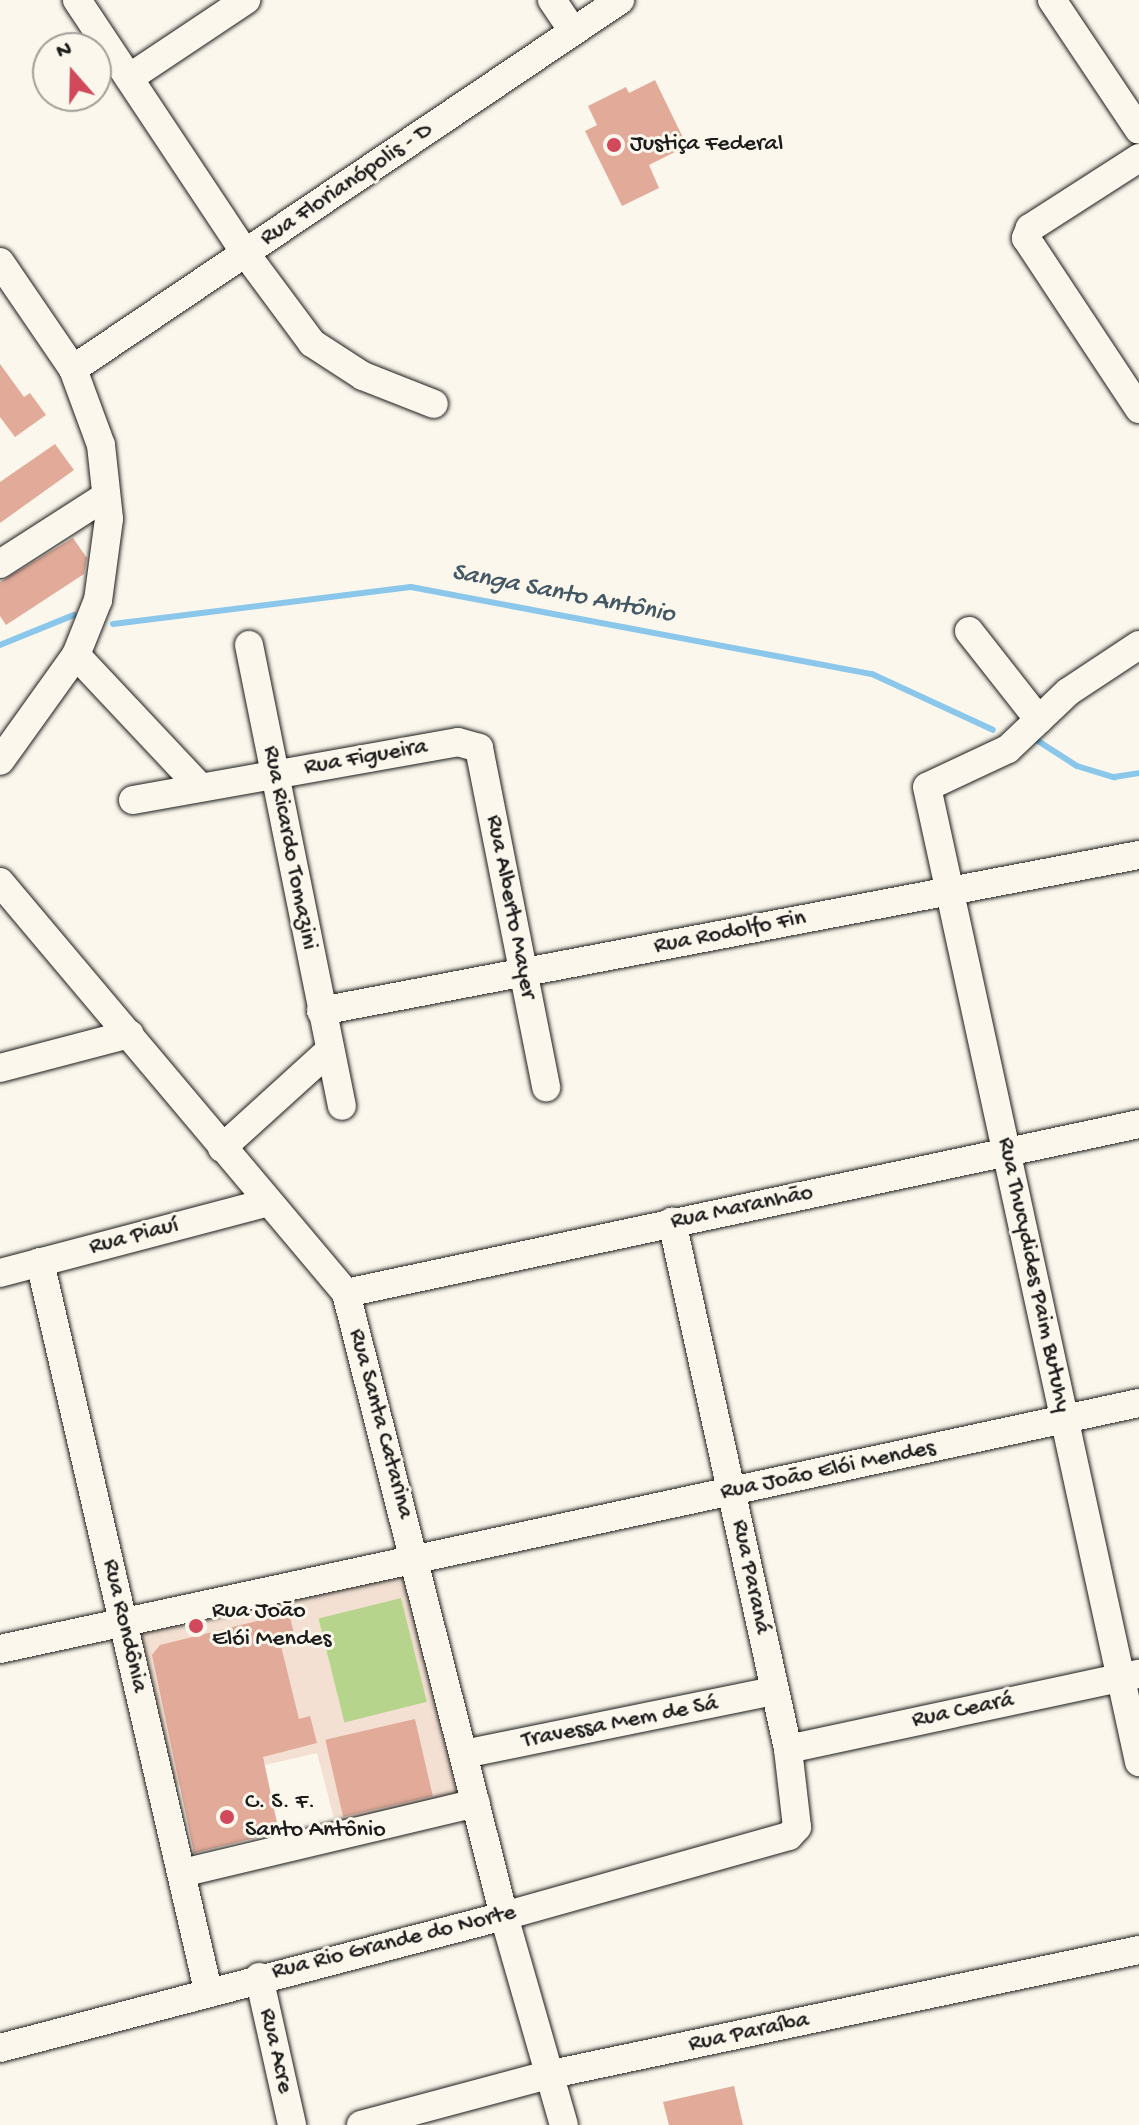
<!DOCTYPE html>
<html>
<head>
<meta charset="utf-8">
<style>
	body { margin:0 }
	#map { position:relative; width:1139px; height:2125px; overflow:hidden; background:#fbf7ec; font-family:"Gochi Hand",sans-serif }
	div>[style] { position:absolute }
	.built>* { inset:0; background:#f3e0d3 }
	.green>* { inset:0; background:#b7d48c; transform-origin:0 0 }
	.stream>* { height:6px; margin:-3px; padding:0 3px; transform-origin:3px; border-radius:3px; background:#8bc7eb }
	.building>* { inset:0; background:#e1aa99; transform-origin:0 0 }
	.roads { filter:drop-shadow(0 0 2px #1c1c1c) drop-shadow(0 0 2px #1c1c1c) }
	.minor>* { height:28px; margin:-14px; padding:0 14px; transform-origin:14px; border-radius:14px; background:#fbf7ec }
	.dots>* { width:22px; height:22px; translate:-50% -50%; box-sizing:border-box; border:4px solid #fbf7ec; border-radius:50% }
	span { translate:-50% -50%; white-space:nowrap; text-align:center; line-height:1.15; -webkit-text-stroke:6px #fbf7ec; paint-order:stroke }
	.poi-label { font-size:24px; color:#1c1c1c }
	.left { translate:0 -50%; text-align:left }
	.street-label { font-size:24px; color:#1c1c1c }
	.water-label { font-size:26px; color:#435864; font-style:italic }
	.north { position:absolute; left:32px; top:32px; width:80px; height:80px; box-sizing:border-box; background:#fbf7ec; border:2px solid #a29f99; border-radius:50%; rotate:340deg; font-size:22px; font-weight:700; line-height:32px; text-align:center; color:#1c1c1c }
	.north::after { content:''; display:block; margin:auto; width:28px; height:36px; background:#d1495b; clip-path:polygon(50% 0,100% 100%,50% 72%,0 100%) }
</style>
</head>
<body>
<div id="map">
	<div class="built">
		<div style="clip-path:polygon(407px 1566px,462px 1797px,336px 1826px,317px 1753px,165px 1788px,131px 1629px)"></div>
	</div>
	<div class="green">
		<div style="left:401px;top:1598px;width:107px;height:85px;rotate:76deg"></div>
	</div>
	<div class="stream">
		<div style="left:113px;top:624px;width:300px;rotate:-7.1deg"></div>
		<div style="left:411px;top:587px;width:469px;rotate:10.7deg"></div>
		<div style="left:872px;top:674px;width:133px;rotate:24.8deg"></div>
		<div style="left:0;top:645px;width:80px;rotate:-22.1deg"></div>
		<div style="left:1038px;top:741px;width:46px;rotate:32.7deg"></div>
		<div style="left:1077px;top:766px;width:39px;rotate:17deg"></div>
		<div style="left:1114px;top:777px;width:25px;rotate:-9deg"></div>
	</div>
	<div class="building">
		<div style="clip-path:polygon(655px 80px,687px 146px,649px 165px,659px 188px,622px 206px,585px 131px,597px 125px,588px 106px,626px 87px,629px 93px)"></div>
		<div style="clip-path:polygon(0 364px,24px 397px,30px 393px,46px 415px,15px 437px,0 417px)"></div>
		<div style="clip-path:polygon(55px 444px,74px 470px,0 523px,0 482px)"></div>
		<div style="clip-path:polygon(73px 538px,87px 558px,84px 574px,6px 625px,0 616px,0 582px)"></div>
		<div style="clip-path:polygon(289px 1613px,296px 1642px,281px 1646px,299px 1719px,310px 1716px,317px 1743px,263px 1757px,279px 1832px,194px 1853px,152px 1655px,160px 1645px)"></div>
		<div style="left:415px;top:1719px;width:79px;height:92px;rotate:77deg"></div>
		<div style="clip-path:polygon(734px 2086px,743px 2125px,669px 2125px,663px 2102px)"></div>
	</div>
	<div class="roads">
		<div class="minor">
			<div style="left:77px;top:0;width:305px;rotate:56.4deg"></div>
			<div style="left:246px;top:254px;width:111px;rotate:53.4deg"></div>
			<div style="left:312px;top:343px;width:61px;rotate:32.9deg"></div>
			<div style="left:363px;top:376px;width:76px;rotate:21.5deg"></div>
			<div style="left:552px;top:0;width:37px;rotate:56deg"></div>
			<div style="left:1052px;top:0;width:156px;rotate:56.2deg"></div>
			<div style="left:129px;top:78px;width:141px;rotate:-33.7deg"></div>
			<div style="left:1139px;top:158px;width:130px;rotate:147.3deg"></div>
			<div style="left:1030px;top:228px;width:11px;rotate:112deg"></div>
			<div style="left:1026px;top:238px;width:205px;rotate:56.5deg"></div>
			<div style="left:0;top:262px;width:130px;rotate:55.7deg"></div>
			<div style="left:73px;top:369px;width:81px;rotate:69.8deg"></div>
			<div style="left:101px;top:445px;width:74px;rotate:83.8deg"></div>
			<div style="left:109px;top:519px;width:82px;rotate:97.7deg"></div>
			<div style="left:98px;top:600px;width:59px;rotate:111.8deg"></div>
			<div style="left:76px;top:655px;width:130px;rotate:125.6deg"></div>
			<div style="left:73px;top:369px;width:660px;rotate:-34deg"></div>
			<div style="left:0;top:564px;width:126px;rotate:-32.7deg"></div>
			<div style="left:969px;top:631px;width:113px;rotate:51.8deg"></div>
			<div style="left:249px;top:645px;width:470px;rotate:78.6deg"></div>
			<div style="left:1139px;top:645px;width:85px;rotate:146.5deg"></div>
			<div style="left:1068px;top:692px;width:83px;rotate:136.5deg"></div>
			<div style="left:1008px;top:749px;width:89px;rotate:154.9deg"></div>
			<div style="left:927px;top:787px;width:998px;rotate:77.73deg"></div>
			<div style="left:76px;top:655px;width:180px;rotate:46.8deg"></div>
			<div style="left:133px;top:800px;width:330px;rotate:-10.1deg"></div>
			<div style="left:458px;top:742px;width:22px;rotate:16deg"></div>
			<div style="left:479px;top:748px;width:346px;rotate:78.8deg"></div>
			<div style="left:0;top:882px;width:537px;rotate:49.91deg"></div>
			<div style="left:346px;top:1293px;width:643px;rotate:75.77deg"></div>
			<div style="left:504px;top:1916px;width:217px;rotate:74deg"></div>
			<div style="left:321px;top:1011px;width:833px;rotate:-10.8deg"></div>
			<div style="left:0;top:1068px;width:134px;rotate:-14.7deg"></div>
			<div style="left:222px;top:1148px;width:146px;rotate:-42.2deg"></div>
			<div style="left:40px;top:1262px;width:747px;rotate:77.01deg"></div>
			<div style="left:0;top:1273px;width:277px;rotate:-14.8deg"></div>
			<div style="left:346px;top:1293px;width:811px;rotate:-12.03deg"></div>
			<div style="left:0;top:1649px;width:1165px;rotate:-12.19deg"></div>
			<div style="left:788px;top:1749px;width:359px;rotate:-12.1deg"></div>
			<div style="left:464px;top:1754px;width:317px;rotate:-11.5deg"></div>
			<div style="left:182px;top:1873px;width:302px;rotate:-13.4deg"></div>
			<div style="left:259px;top:1977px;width:152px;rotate:77.4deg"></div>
			<div style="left:0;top:2048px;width:521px;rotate:-14.68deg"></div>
			<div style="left:504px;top:1916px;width:296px;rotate:-15.7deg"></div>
			<div style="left:789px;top:1836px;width:12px;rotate:-48deg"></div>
			<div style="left:797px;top:1827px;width:79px;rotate:-96.6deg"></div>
			<div style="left:788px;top:1749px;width:540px;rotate:-102.41deg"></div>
			<div style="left:361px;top:2125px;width:198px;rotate:-15deg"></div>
			<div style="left:552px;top:2074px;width:600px;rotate:-11.93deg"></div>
		</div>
	</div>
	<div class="dots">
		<div style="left:614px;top:145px;background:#d1495b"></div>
		<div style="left:196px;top:1626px;background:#d1495b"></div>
		<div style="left:227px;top:1817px;background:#d1495b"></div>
	</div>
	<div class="poi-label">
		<span class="left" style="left:630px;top:145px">Justiça Federal</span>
		<span class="left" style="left:212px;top:1626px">Rua João<br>Elói Mendes</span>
		<span class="left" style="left:245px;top:1817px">C. S. F.<br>Santo Antônio</span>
	</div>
	<div class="street-label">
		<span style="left:347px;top:185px;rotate:-34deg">Rua Florianópolis - D</span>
		<span style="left:366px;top:758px;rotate:-10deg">Rua Figueira</span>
		<span style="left:289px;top:848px;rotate:79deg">Rua Ricardo Tomazini</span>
		<span style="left:510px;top:907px;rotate:79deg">Rua Alberto Mayer</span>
		<span style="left:730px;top:933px;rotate:-11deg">Rua Rodolfo Fin</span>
		<span style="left:742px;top:1208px;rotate:-12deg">Rua Maranhão</span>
		<span style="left:134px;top:1237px;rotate:-15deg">Rua Piauí</span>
		<span style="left:1033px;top:1275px;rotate:78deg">Rua Thucydides Paim Butuhy</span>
		<span style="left:380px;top:1424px;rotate:75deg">Rua Santa Catarina</span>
		<span style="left:828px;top:1471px;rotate:-12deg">Rua João Elói Mendes</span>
		<span style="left:750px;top:1577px;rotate:78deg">Rua Paraná</span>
		<span style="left:124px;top:1626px;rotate:77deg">Rua Rondônia</span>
		<span style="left:963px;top:1711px;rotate:-12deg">Rua Ceará</span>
		<span style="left:620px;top:1723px;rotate:-11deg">Travessa Mem de Sá</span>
		<span style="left:394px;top:1943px;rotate:-14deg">Rua Rio Grande do Norte</span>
		<span style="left:749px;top:2033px;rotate:-12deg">Rua Paraíba</span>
		<span style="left:275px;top:2051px;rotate:77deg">Rua Acre</span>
	</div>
	<div class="water-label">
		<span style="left:563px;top:595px;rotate:11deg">Sanga Santo Antônio</span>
	</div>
	<div class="north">N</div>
</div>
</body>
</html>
